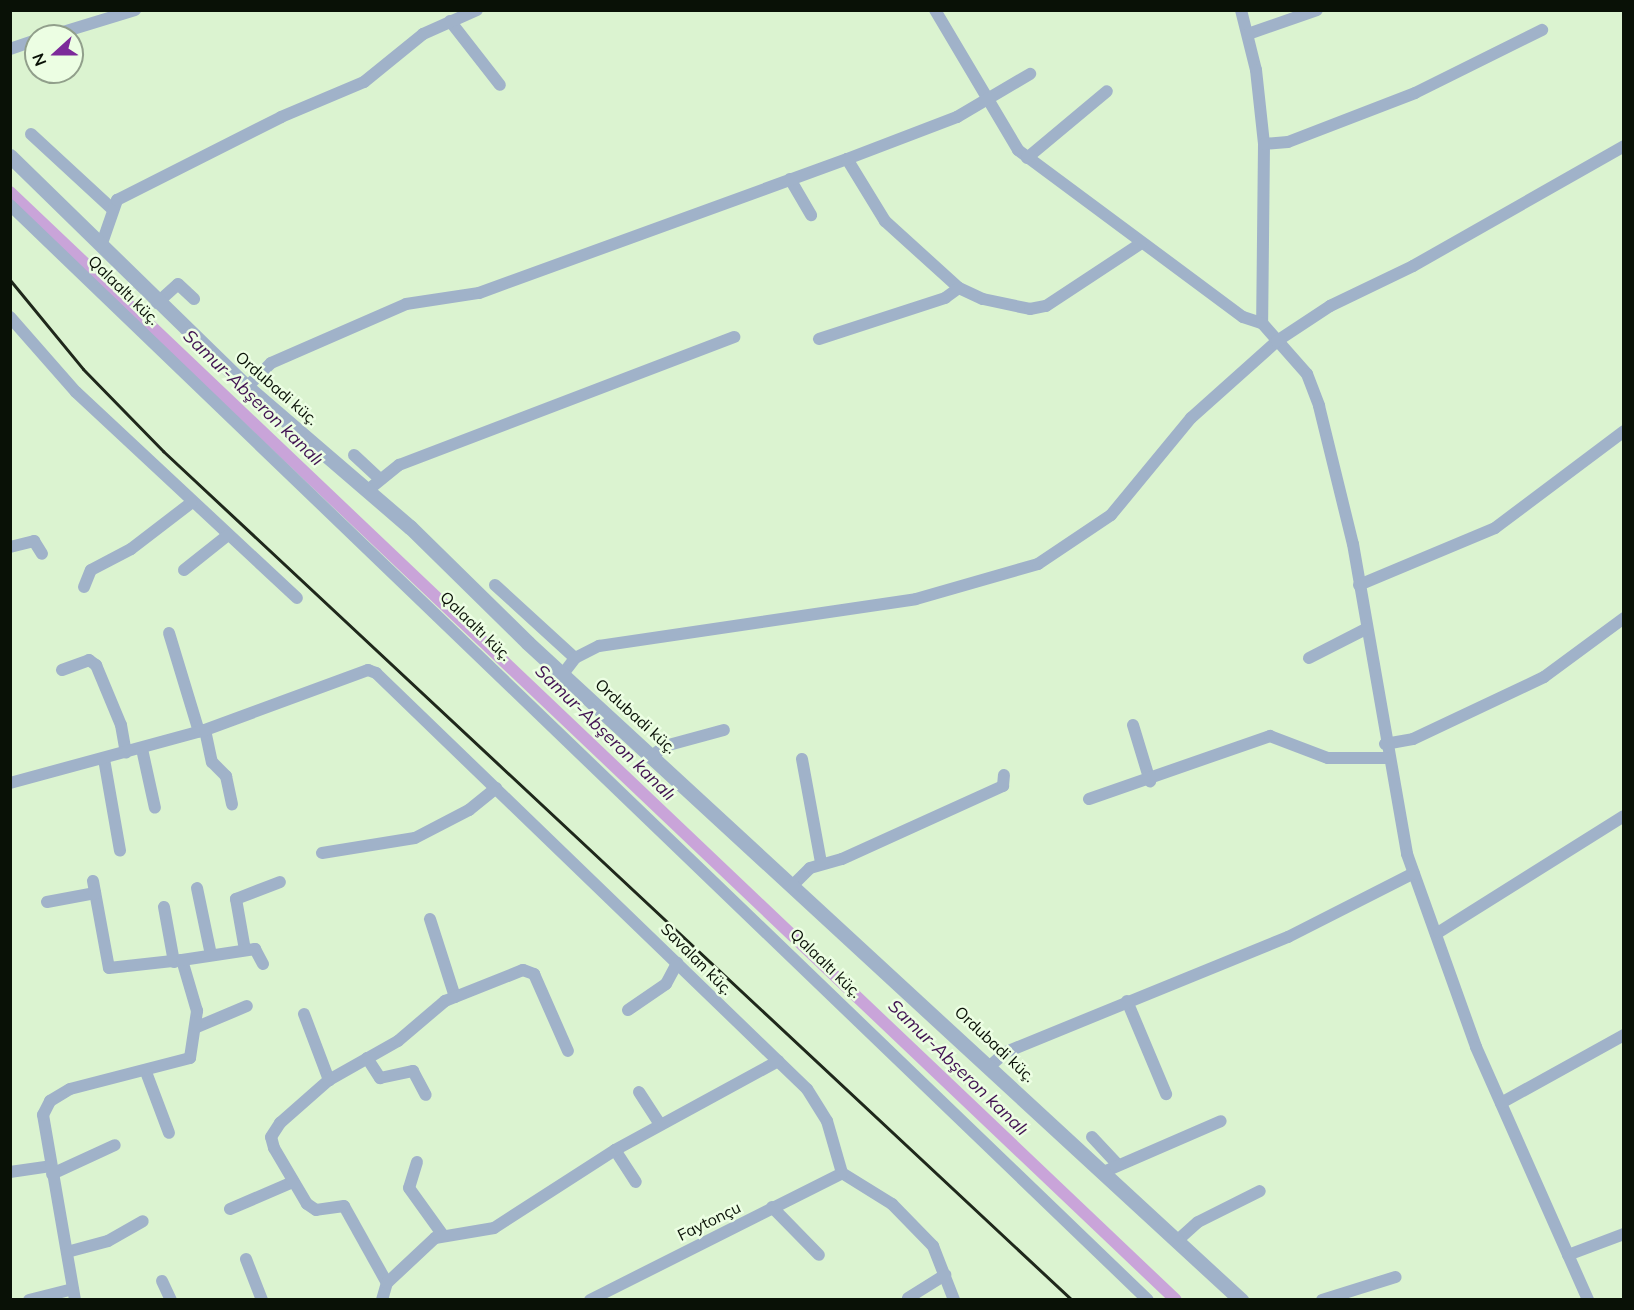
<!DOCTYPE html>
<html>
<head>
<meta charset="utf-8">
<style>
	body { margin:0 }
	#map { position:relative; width:1634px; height:1310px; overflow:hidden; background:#dbf3d0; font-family:Mulish,sans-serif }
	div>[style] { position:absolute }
	.canal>* { height:12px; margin:-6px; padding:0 6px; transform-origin:6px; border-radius:6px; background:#c9a4d9 }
	.minor>* { height:12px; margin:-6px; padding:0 6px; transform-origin:6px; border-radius:6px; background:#a0b2c9 }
	.tertiary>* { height:15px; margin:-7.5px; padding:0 7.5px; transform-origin:7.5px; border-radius:7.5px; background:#a0b2c9 }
	.rail>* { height:3px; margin:-1.5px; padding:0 1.5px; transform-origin:1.5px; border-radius:1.5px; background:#1f281b }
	span { translate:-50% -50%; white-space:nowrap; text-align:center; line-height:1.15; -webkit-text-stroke:5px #ecfee3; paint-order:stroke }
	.street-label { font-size:16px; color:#091106 }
	.water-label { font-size:18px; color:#401151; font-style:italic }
	.frame { position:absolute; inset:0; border:12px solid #091106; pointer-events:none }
	.north { position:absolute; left:24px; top:24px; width:60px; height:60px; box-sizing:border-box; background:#ecfee3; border:2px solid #919f8b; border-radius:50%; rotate:249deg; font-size:16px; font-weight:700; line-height:24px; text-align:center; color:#091106 }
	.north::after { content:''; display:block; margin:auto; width:21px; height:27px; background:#7c2a9a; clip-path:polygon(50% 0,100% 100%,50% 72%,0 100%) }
</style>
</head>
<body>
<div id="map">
	<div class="canal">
		<div style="left:10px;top:192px;width:1608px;rotate:43.54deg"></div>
	</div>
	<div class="minor">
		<div style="left:935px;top:10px;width:163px;rotate:59.3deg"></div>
		<div style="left:1018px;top:150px;width:280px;rotate:36.6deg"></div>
		<div style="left:1243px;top:317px;width:20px;rotate:18deg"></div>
		<div style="left:1241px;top:10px;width:62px;rotate:76deg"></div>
		<div style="left:1256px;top:70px;width:74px;rotate:83.8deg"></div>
		<div style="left:1264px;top:144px;width:179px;rotate:90.6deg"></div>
		<div style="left:1262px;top:323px;width:68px;rotate:48.6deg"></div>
		<div style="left:1307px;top:374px;width:34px;rotate:69deg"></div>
		<div style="left:1319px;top:406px;width:142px;rotate:76.2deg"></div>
		<div style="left:1353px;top:544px;width:315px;rotate:80.1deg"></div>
		<div style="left:1407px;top:854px;width:205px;rotate:70.3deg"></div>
		<div style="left:1476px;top:1047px;width:277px;rotate:66.1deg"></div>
		<div style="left:450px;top:21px;width:81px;rotate:52deg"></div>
		<div style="left:1248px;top:34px;width:73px;rotate:-19.2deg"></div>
		<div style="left:50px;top:36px;width:89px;rotate:-17deg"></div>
		<div style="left:10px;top:49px;width:28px;rotate:-19deg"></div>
		<div style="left:31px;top:134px;width:108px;rotate:42.7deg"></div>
		<div style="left:1264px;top:144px;width:24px;rotate:-5deg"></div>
		<div style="left:1288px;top:142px;width:136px;rotate:-21.1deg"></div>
		<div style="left:1415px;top:93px;width:142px;rotate:-26.4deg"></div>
		<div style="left:1027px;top:158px;width:104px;rotate:-39.9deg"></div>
		<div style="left:847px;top:159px;width:73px;rotate:58.5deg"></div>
		<div style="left:885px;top:221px;width:100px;rotate:42.2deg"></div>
		<div style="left:959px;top:288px;width:26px;rotate:25deg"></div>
		<div style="left:983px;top:299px;width:48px;rotate:12deg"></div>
		<div style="left:1030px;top:309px;width:16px;rotate:-11deg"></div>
		<div style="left:1046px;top:306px;width:113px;rotate:-33.4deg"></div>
		<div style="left:790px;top:179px;width:42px;rotate:59.7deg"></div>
		<div style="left:10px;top:205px;width:1579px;rotate:43.9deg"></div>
		<div style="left:101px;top:246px;width:49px;rotate:-70.8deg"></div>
		<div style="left:117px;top:200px;width:184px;rotate:-26.8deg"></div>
		<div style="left:281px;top:117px;width:90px;rotate:-22.9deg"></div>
		<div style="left:364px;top:82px;width:76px;rotate:-39.1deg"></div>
		<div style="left:423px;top:34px;width:59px;rotate:-24deg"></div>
		<div style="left:157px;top:303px;width:28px;rotate:-42deg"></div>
		<div style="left:178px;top:284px;width:22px;rotate:43deg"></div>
		<div style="left:10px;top:317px;width:100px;rotate:48.7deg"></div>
		<div style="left:76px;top:392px;width:302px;rotate:43deg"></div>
		<div style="left:819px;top:339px;width:133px;rotate:-18deg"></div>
		<div style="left:945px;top:298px;width:17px;rotate:-36deg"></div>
		<div style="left:247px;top:387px;width:34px;rotate:-45deg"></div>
		<div style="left:271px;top:363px;width:147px;rotate:-23.6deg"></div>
		<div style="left:406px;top:304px;width:74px;rotate:-8.6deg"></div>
		<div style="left:479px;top:293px;width:392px;rotate:-20deg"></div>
		<div style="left:847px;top:159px;width:118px;rotate:-20.9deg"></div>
		<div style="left:957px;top:117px;width:85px;rotate:-30.5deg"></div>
		<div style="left:354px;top:455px;width:34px;rotate:43deg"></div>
		<div style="left:368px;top:490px;width:40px;rotate:-39deg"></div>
		<div style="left:399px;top:465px;width:359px;rotate:-20.9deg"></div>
		<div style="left:10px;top:547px;width:25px;rotate:-14deg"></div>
		<div style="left:34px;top:541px;width:15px;rotate:58deg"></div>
		<div style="left:184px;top:570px;width:56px;rotate:-38.5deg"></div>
		<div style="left:495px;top:585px;width:108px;rotate:42.4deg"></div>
		<div style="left:1359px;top:585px;width:147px;rotate:-22.7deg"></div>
		<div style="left:1495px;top:528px;width:161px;rotate:-36.9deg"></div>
		<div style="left:84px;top:587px;width:18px;rotate:-68deg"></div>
		<div style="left:91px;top:570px;width:45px;rotate:-27.7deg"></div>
		<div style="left:131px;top:549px;width:76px;rotate:-37.5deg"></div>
		<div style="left:169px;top:633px;width:103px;rotate:73.1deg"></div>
		<div style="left:1309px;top:658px;width:64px;rotate:-27deg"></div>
		<div style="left:62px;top:670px;width:29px;rotate:-20deg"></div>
		<div style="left:89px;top:660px;width:9px;rotate:36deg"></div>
		<div style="left:96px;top:665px;width:65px;rotate:67.4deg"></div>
		<div style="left:121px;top:725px;width:28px;rotate:80deg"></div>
		<div style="left:563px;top:674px;width:20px;rotate:-53deg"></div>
		<div style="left:575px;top:658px;width:27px;rotate:-27deg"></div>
		<div style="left:599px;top:646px;width:320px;rotate:-8.4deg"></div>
		<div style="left:916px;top:599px;width:127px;rotate:-16deg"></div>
		<div style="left:1038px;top:564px;width:88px;rotate:-33.9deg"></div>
		<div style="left:1111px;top:515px;width:126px;rotate:-50.5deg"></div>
		<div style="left:1191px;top:418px;width:115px;rotate:-41.8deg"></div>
		<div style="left:1277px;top:341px;width:64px;rotate:-33.4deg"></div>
		<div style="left:1330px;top:306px;width:92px;rotate:-25.7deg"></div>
		<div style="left:1413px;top:266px;width:243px;rotate:-29.6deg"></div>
		<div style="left:1133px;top:725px;width:59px;rotate:73.1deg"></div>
		<div style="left:205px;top:730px;width:33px;rotate:78deg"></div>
		<div style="left:212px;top:762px;width:20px;rotate:45deg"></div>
		<div style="left:226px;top:776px;width:29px;rotate:78deg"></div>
		<div style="left:1385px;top:744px;width:28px;rotate:-10deg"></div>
		<div style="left:1413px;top:739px;width:145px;rotate:-25.3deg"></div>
		<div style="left:1544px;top:677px;width:99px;rotate:-36.4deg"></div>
		<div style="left:142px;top:749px;width:60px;rotate:77.6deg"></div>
		<div style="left:652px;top:756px;width:16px;rotate:-38deg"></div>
		<div style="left:665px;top:746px;width:61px;rotate:-15.2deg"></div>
		<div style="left:104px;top:759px;width:93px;rotate:80.1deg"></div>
		<div style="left:802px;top:759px;width:106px;rotate:79.6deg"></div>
		<div style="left:10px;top:783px;width:202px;rotate:-15.2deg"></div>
		<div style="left:205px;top:730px;width:174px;rotate:-20.2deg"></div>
		<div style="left:368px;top:670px;width:9px;rotate:21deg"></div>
		<div style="left:376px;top:673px;width:599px;rotate:43.99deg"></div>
		<div style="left:807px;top:1089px;width:38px;rotate:58deg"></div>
		<div style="left:827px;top:1121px;width:54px;rotate:73.9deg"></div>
		<div style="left:842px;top:1173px;width:59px;rotate:31.8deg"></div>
		<div style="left:892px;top:1204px;width:59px;rotate:45.7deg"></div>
		<div style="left:933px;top:1246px;width:58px;rotate:68.7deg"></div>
		<div style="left:1089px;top:799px;width:192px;rotate:-19.2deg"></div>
		<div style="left:1270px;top:736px;width:62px;rotate:20.8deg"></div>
		<div style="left:1328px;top:758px;width:58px"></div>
		<div style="left:322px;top:853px;width:94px;rotate:-9.2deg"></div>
		<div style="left:415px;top:838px;width:61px;rotate:-27.4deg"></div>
		<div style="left:469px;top:810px;width:35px;rotate:-39deg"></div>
		<div style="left:93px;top:881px;width:88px;rotate:79.6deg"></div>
		<div style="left:109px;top:968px;width:73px;rotate:-6.3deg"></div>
		<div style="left:795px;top:883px;width:21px;rotate:-45deg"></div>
		<div style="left:810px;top:868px;width:33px;rotate:-16deg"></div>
		<div style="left:842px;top:859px;width:177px;rotate:-24.4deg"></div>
		<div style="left:1003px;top:786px;width:11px;rotate:-85deg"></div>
		<div style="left:197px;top:888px;width:68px;rotate:78.2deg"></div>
		<div style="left:47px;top:902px;width:49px;rotate:-10.6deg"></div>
		<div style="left:164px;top:907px;width:56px;rotate:79.7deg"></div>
		<div style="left:430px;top:919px;width:82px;rotate:72.2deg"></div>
		<div style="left:1439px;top:932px;width:218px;rotate:-32.1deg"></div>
		<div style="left:245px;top:950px;width:52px;rotate:-100deg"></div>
		<div style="left:236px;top:899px;width:47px;rotate:-21.1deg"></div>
		<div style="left:1127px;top:1001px;width:101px;rotate:67.2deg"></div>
		<div style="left:628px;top:1010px;width:46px;rotate:-34.4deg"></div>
		<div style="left:666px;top:984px;width:24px;rotate:-62deg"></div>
		<div style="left:304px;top:1014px;width:71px;rotate:69.3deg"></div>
		<div style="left:197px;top:1027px;width:54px;rotate:-22.8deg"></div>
		<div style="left:367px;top:1058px;width:24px;rotate:57deg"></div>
		<div style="left:380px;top:1078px;width:34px;rotate:-12deg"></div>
		<div style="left:413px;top:1071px;width:27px;rotate:62deg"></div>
		<div style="left:991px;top:1065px;width:20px;rotate:-41deg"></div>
		<div style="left:1006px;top:1052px;width:305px;rotate:-22.2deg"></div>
		<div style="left:1288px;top:937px;width:141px;rotate:-26.9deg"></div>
		<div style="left:146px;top:1072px;width:65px;rotate:69.3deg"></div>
		<div style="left:639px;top:1092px;width:38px;rotate:57deg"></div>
		<div style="left:1501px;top:1103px;width:141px;rotate:-28.9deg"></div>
		<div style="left:1092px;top:1137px;width:35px;rotate:47deg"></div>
		<div style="left:615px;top:1150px;width:38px;rotate:57deg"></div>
		<div style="left:417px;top:1162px;width:27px;rotate:107deg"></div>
		<div style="left:409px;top:1188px;width:57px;rotate:54.3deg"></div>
		<div style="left:1106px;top:1171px;width:125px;rotate:-23.5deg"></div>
		<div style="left:10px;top:1172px;width:41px;rotate:-8.3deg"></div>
		<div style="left:52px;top:1174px;width:69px;rotate:-24.7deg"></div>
		<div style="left:772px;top:1207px;width:67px;rotate:45.6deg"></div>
		<div style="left:230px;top:1209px;width:69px;rotate:-23.2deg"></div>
		<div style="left:1179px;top:1239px;width:25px;rotate:-42deg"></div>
		<div style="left:1198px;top:1222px;width:69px;rotate:-26.6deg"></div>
		<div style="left:67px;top:1252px;width:42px;rotate:-15deg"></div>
		<div style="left:108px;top:1241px;width:40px;rotate:-29.7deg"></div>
		<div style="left:1568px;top:1255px;width:60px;rotate:-20.6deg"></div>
		<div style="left:246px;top:1259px;width:44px;rotate:68.7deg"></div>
		<div style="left:162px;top:1281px;width:21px;rotate:65deg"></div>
		<div style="left:387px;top:1283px;width:88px;rotate:-119.2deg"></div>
		<div style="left:344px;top:1206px;width:28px;rotate:172deg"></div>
		<div style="left:316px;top:1210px;width:11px;rotate:-146deg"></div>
		<div style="left:307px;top:1204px;width:65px;rotate:-120.5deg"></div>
		<div style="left:274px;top:1148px;width:11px;rotate:-105deg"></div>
		<div style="left:271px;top:1137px;width:17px;rotate:-57deg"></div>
		<div style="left:280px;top:1123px;width:65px;rotate:-41.3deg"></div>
		<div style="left:329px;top:1080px;width:79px;rotate:-29.5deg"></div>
		<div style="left:398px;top:1041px;width:62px;rotate:-40.4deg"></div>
		<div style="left:445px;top:1001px;width:84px;rotate:-21.7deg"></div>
		<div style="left:523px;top:970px;width:12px;rotate:20deg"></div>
		<div style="left:534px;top:974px;width:84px;rotate:66.2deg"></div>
		<div style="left:908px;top:1298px;width:44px;rotate:-31.9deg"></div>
		<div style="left:29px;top:1300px;width:45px;rotate:-14deg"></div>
		<div style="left:75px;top:1300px;width:188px;rotate:-99.8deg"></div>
		<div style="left:43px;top:1115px;width:16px;rotate:-63deg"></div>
		<div style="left:50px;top:1101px;width:23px;rotate:-31deg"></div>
		<div style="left:70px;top:1089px;width:124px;rotate:-14.5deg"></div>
		<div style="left:190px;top:1058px;width:48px;rotate:-81.5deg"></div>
		<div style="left:197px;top:1011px;width:53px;rotate:-106.4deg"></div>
		<div style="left:182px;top:960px;width:74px;rotate:-8.6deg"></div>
		<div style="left:255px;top:949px;width:17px;rotate:62deg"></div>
		<div style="left:382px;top:1300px;width:18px;rotate:-74deg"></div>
		<div style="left:387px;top:1283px;width:66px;rotate:-43.2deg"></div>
		<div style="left:435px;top:1238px;width:60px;rotate:-9.6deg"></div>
		<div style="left:494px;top:1228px;width:144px;rotate:-32.8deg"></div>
		<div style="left:615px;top:1150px;width:186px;rotate:-28.6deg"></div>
		<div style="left:590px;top:1300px;width:282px;rotate:-26.7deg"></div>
		<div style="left:1322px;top:1300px;width:77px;rotate:-17.3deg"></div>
	</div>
	<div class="tertiary">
		<div style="left:10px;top:156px;width:331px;rotate:44.3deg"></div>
		<div style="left:247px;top:387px;width:215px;rotate:40.7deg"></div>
		<div style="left:410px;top:527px;width:165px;rotate:44.5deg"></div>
		<div style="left:528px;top:643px;width:970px;rotate:42.66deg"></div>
	</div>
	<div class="rail">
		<div style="left:10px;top:280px;width:115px;rotate:50.6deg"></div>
		<div style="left:83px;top:369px;width:115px;rotate:45.7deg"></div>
		<div style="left:163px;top:451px;width:1244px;rotate:43.05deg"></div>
	</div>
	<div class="street-label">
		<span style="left:124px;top:290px;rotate:44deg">Qalaaltı küç.</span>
		<span style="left:277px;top:388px;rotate:41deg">Ordubadi küç.</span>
		<span style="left:476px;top:626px;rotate:44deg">Qalaaltı küç.</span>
		<span style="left:636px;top:716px;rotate:42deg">Ordubadi küç.</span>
		<span style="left:697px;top:959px;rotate:45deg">Savalan küç.</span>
		<span style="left:826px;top:963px;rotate:44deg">Qalaaltı küç.</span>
		<span style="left:995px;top:1044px;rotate:43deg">Ordubadi küç.</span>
		<span style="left:709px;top:1221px;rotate:-26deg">Faytonçu</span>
	</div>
	<div class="water-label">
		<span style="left:253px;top:398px;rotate:44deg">Samur-Abşeron kanalı</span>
		<span style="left:605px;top:733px;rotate:44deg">Samur-Abşeron kanalı</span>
		<span style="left:958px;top:1068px;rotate:44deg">Samur-Abşeron kanalı</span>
	</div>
	<div class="frame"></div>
	<div class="north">N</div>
</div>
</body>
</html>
